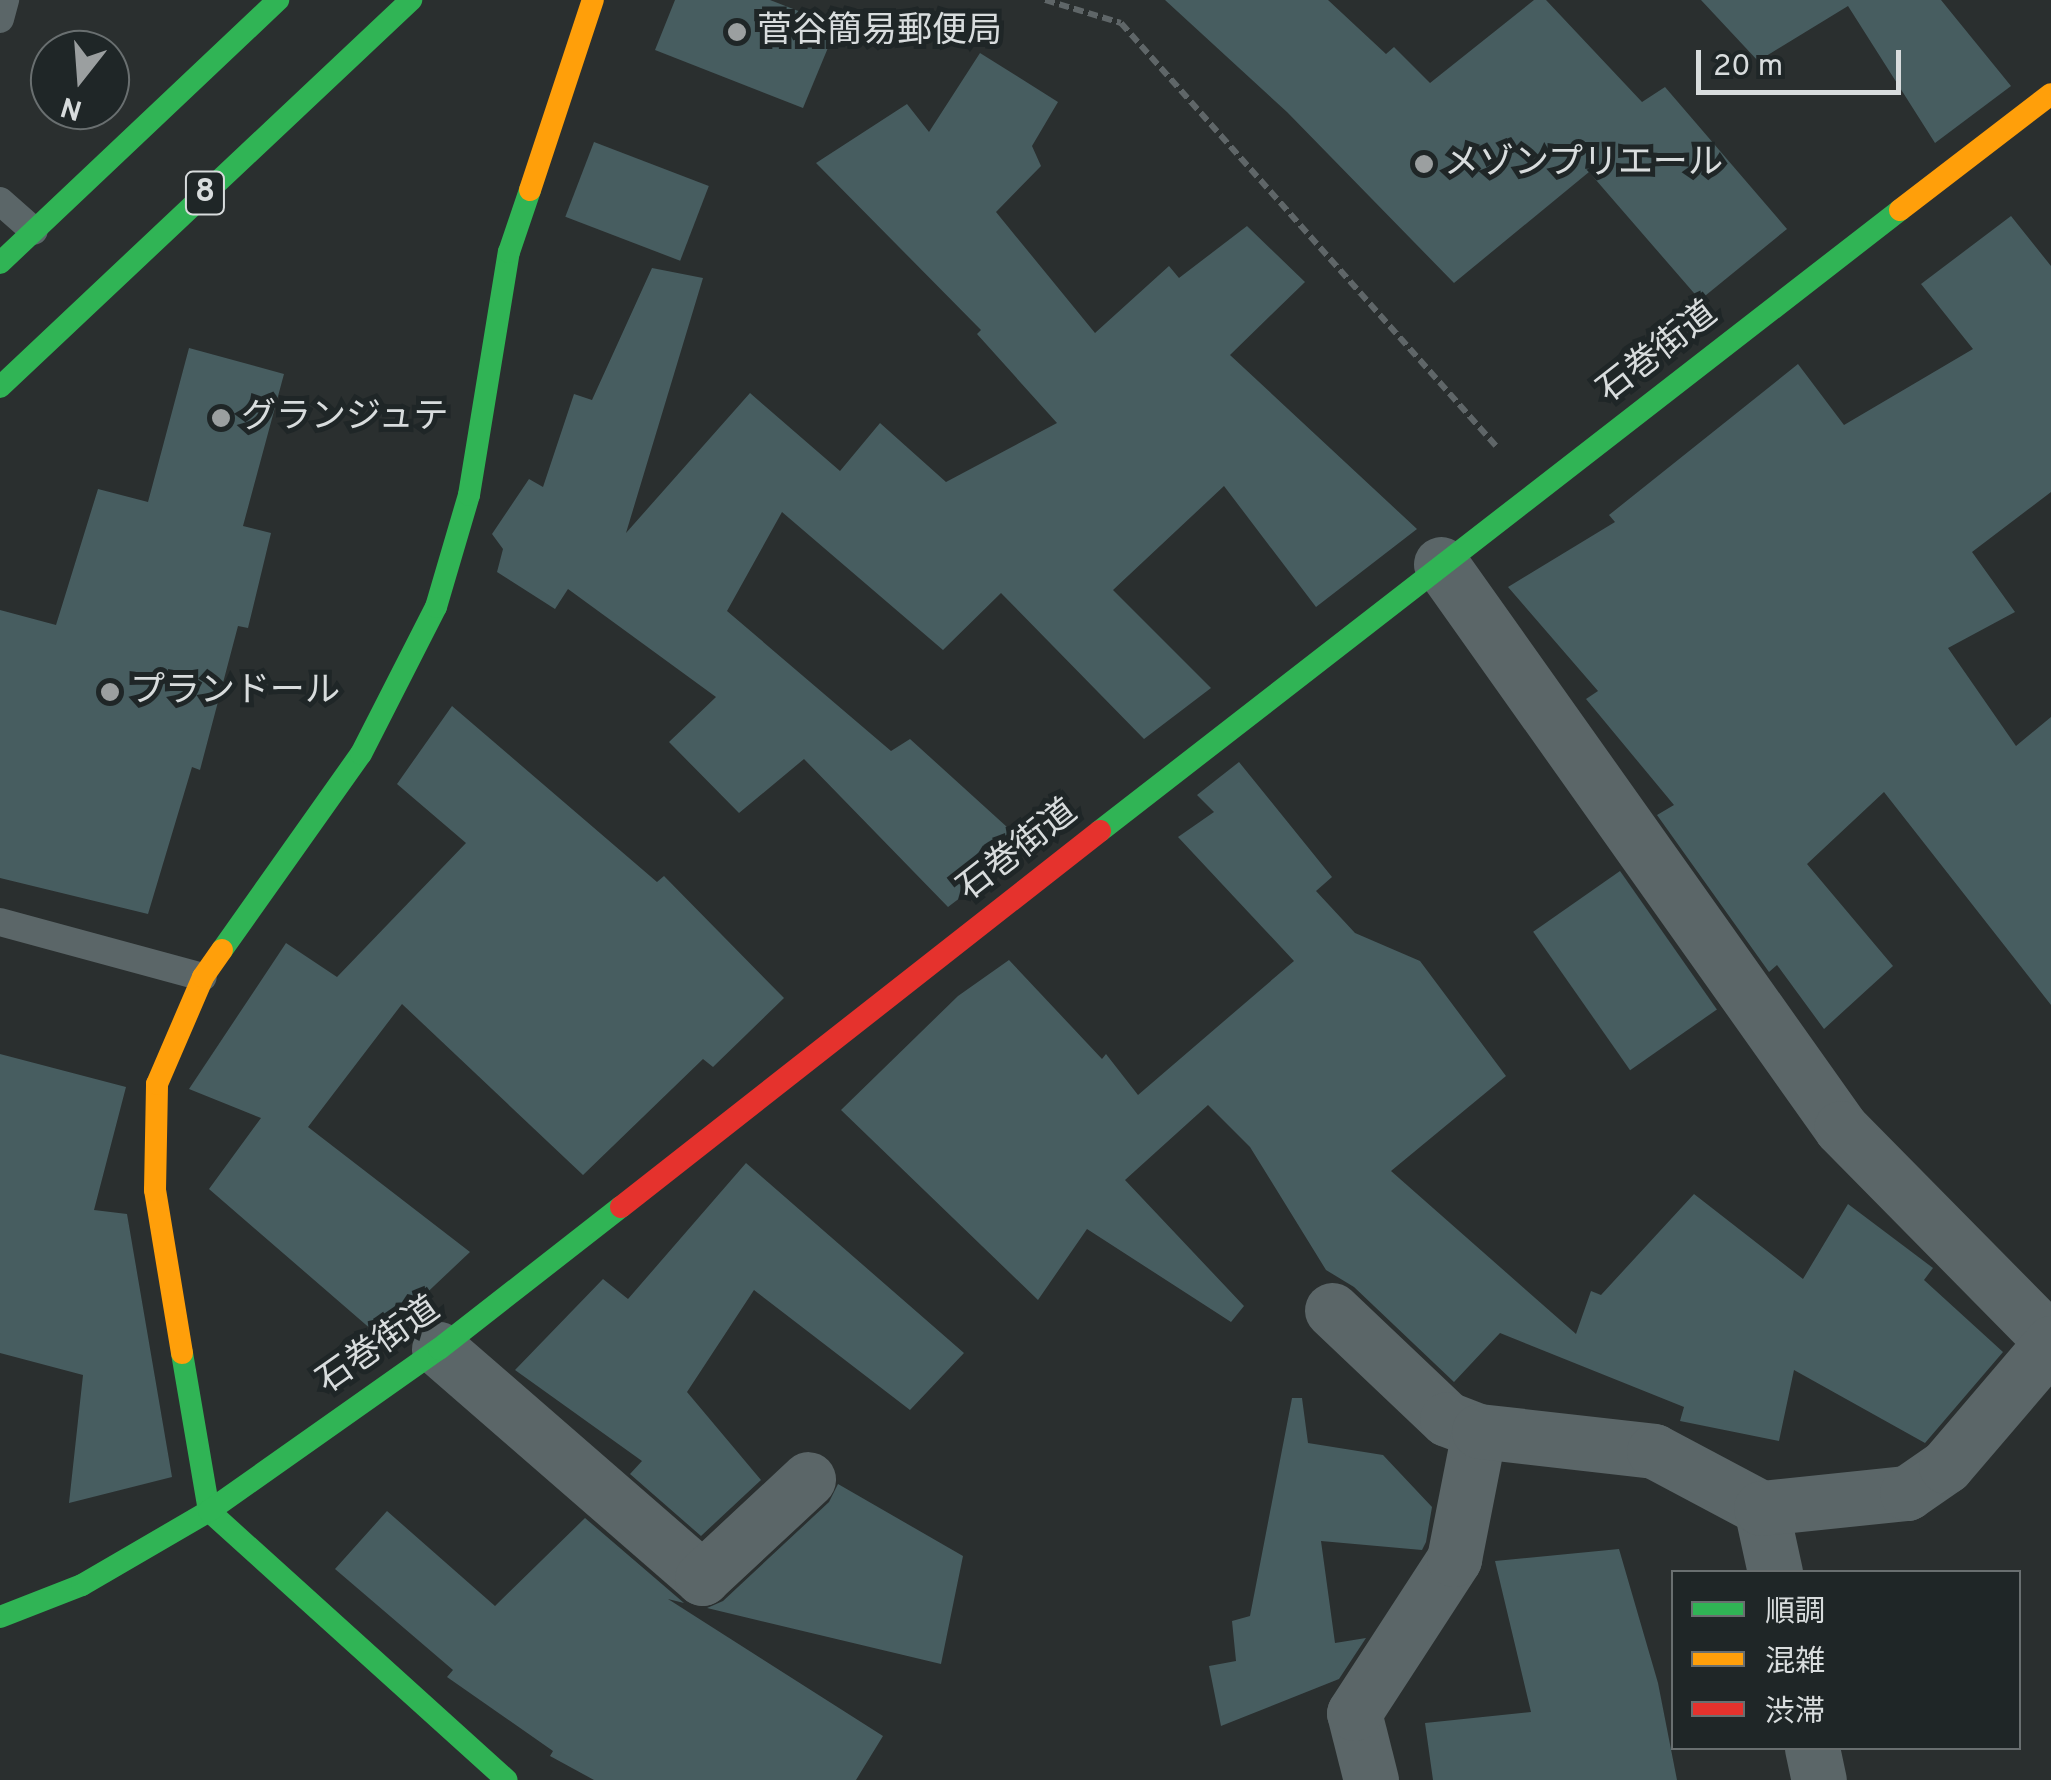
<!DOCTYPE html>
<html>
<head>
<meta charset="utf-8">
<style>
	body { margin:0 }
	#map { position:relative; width:2051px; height:1780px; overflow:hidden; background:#2a2f2f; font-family:Overpass,"Noto Sans JP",sans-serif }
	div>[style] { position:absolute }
	.building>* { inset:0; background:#475d60; transform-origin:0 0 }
	.path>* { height:6px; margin-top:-3px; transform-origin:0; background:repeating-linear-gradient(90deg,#5f6668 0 10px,transparent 0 15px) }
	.lane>* { height:28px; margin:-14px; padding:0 14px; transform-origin:14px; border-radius:14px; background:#5b6668 }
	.street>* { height:55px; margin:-27.5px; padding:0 27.5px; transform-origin:27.5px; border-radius:27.5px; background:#5b6668 }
	.fast>* { height:22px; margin:-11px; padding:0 11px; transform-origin:11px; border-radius:11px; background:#30b455 }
	.slow>* { height:22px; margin:-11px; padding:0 11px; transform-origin:11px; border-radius:11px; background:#ff9f0a }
	.jam>* { height:22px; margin:-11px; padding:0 11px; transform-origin:11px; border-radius:11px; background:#e5322d }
	.dots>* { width:28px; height:28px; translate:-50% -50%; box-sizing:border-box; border:5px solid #1f2627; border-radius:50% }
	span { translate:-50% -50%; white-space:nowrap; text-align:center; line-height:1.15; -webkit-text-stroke:10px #1f2627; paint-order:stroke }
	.shield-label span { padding:2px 8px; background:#1f2627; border:2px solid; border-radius:8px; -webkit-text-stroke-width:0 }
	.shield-label { font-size:32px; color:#d8dcdd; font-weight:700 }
	.poi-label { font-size:35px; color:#d8dcdd }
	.left { translate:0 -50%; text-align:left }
	.street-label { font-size:35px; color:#d8dcdd }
	.legend { position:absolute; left:1671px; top:1570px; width:350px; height:180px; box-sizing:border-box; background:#1f2627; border:2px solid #696f70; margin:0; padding:12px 18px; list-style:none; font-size:30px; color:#d8dcdd }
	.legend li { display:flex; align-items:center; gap:20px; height:50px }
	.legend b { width:50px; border:2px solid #696f70 }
	.north { position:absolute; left:30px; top:30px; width:100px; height:100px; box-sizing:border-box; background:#1f2627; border:2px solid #696f70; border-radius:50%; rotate:197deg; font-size:28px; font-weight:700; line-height:40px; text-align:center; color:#d8dcdd }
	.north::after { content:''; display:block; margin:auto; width:35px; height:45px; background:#9b9fa0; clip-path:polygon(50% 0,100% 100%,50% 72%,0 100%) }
	.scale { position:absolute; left:1696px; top:50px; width:205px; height:45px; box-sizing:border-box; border:5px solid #d8dcdd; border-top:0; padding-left:12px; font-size:30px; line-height:35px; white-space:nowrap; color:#d8dcdd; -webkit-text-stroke:8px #1f2627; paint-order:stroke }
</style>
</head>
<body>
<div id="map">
	<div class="building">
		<div style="clip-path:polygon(675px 0,770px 0,837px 26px,803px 108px,655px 50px)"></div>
		<div style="clip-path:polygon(1165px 0,1328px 0,1386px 54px,1394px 47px,1430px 83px,1534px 0,1546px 0,1642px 102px,1665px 87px,1787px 229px,1700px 300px,1589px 172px,1454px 283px,1287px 112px)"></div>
		<div style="clip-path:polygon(1701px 0,1941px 0,2011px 86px,1935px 143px,1848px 6px,1758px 61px)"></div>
		<div style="clip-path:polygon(980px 53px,1058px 102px,1032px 146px,1041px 166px,996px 212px,1095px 333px,1169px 266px,1179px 278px,1247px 226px,1305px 282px,1230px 355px,1417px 529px,1316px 607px,1224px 486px,1113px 590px,1211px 688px,1144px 739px,1001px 593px,943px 650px,782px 512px,727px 611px,891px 751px,910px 739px,1028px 846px,948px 907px,804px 759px,739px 813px,669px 742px,716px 697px,568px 589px,555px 609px,497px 572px,503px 549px,492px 534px,529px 479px,543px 487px,574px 394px,592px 400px,652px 268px,703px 278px,626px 533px,750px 393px,840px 471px,880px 423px,946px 482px,1057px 423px,977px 334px,981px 330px,816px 163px,907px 104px,929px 132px)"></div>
		<div style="left:594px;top:142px;width:123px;height:80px;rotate:21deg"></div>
		<div style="clip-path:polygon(2011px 216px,2051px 266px,2051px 492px,1972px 552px,2015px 612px,1948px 648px,2016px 746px,2051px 717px,2051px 1005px,1884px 792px,1807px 864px,1893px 966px,1824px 1029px,1777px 965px,1769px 972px,1657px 815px,1674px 805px,1586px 699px,1598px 691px,1508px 587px,1615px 522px,1609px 515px,1798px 364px,1844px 425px,1973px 349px,1921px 284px)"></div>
		<div style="clip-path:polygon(189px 348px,284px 374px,243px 526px,271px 533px,248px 628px,238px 626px,200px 770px,192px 767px,148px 914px,0 878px,0 610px,56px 625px,98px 489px,148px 502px)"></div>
		<div style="clip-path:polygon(452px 706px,657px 882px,664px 876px,784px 998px,713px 1067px,703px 1059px,583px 1175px,402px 1004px,308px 1127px,470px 1252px,380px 1337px,209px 1189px,261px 1118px,189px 1089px,286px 943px,337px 977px,466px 843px,397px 784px)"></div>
		<div style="clip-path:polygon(1239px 762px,1332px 877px,1316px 891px,1355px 933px,1420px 961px,1506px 1076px,1391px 1171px,1576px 1334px,1591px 1291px,1601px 1295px,1694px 1194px,1803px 1279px,1848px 1204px,1933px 1268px,1924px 1280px,2003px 1352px,1925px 1443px,1794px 1370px,1779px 1441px,1680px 1421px,1684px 1407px,1500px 1333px,1454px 1382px,1354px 1287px,1326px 1270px,1250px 1147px,1208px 1105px,1125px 1180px,1244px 1306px,1231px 1322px,1087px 1229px,1038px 1300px,841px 1110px,958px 996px,1009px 960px,1102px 1059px,1106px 1054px,1138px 1095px,1294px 961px,1178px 837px,1214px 812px,1197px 795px)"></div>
		<div style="left:1620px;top:871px;width:169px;height:106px;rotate:55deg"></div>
		<div style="clip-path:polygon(0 1054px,126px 1087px,94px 1210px,127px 1214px,172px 1477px,69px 1503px,83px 1375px,0 1353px)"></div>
		<div style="clip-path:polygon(746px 1163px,964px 1353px,910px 1410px,754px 1290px,687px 1392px,761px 1480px,701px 1536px,630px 1474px,642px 1461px,515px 1370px,603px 1279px,628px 1299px)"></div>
		<div style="clip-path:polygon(1292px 1398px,1302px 1398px,1308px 1443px,1383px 1455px,1432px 1507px,1426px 1542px,1422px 1550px,1321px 1541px,1335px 1643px,1366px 1638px,1339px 1679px,1221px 1726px,1209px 1666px,1236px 1661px,1232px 1621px,1250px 1616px)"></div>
		<div style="clip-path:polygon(838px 1484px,963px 1556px,941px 1664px,707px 1608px,723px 1601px,829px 1502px)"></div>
		<div style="clip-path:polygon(387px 1511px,495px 1606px,585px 1518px,684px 1603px,668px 1599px,883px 1736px,856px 1780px,594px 1780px,550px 1756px,553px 1751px,447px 1677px,453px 1670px,335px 1569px)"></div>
		<div style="clip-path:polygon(1619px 1549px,1658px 1683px,1677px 1780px,1433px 1780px,1425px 1723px,1531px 1712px,1495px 1561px)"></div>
	</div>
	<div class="path">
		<div style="left:1045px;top:0;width:79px;rotate:16.8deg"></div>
		<div style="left:1121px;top:23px;width:565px;rotate:48.44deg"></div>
	</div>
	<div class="lane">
		<div style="left:0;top:19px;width:20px;rotate:-75deg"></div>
		<div style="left:0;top:201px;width:45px;rotate:41.4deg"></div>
		<div style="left:0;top:922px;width:210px;rotate:15.2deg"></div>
	</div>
	<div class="street">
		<div style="left:1441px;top:564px;width:691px;rotate:54.65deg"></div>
		<div style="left:1841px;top:1128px;width:299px;rotate:45.4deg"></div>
		<div style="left:1332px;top:1310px;width:158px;rotate:43.5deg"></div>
		<div style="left:1447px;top:1419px;width:34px;rotate:21deg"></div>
		<div style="left:439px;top:1349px;width:349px;rotate:41deg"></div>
		<div style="left:702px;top:1578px;width:145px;rotate:-43deg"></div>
		<div style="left:1761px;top:1508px;width:66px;rotate:77.7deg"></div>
		<div style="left:1812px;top:1748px;width:33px;rotate:78deg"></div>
		<div style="left:1371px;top:1780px;width:69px;rotate:-104.2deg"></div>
		<div style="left:1354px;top:1713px;width:184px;rotate:-57deg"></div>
		<div style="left:1454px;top:1559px;width:130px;rotate:-78.9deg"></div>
		<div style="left:1479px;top:1431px;width:176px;rotate:6.5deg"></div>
		<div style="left:1654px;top:1451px;width:121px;rotate:28deg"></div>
		<div style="left:1761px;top:1508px;width:147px;rotate:-5.9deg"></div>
		<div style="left:1907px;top:1493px;width:47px;rotate:-34.7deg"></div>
		<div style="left:1946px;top:1466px;width:162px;rotate:-49.5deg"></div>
	</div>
	<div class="fast">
		<div style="left:0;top:263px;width:383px;rotate:-43.4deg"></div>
		<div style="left:0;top:387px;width:565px;rotate:-43.28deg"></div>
		<div style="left:1100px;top:831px;width:1013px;rotate:-37.82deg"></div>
		<div style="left:222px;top:950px;width:240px;rotate:-54.7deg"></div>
		<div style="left:361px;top:754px;width:165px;rotate:-63deg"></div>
		<div style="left:436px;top:607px;width:117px;rotate:-73.6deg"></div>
		<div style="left:469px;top:495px;width:246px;rotate:-80.7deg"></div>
		<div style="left:509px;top:252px;width:65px;rotate:-71.3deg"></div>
		<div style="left:182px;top:1353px;width:160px;rotate:80.3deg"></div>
		<div style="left:209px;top:1511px;width:401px;rotate:42.1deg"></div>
		<div style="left:0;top:1617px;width:88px;rotate:-21.3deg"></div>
		<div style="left:82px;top:1585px;width:147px;rotate:-30.2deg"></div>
		<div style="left:209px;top:1511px;width:281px;rotate:-35.2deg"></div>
		<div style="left:439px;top:1349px;width:231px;rotate:-38deg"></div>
	</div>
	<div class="slow">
		<div style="left:530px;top:190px;width:200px;rotate:-71.7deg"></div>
		<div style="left:1900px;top:210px;width:190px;rotate:-37.5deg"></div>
		<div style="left:182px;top:1353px;width:165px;rotate:-99.4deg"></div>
		<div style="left:155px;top:1190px;width:106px;rotate:-88.9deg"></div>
		<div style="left:157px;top:1084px;width:116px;rotate:-66.7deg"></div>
		<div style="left:203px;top:977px;width:33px;rotate:-55deg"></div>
	</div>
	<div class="jam">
		<div style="left:621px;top:1207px;width:609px;rotate:-38.13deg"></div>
	</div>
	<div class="dots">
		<div style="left:737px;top:32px;background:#9b9fa0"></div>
		<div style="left:1424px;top:164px;background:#9b9fa0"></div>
		<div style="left:221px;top:418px;background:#9b9fa0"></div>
		<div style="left:110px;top:692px;background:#9b9fa0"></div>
	</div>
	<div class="shield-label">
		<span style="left:205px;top:193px">8</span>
	</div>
	<div class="poi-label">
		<span class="left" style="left:757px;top:32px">菅谷簡易郵便局</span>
		<span class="left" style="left:1444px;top:164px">メゾンプリエール</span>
		<span class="left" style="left:241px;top:418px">グランジュテ</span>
		<span class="left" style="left:130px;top:692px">プランドール</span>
	</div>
	<div class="street-label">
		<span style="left:1658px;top:353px;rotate:-38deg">石巻街道</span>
		<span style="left:1018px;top:851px;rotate:-38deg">石巻街道</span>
		<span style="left:379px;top:1346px;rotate:-35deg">石巻街道</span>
	</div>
	<ul class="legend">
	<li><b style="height:12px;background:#30b455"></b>順調</li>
	<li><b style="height:12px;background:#ff9f0a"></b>混雑</li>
	<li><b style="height:12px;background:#e5322d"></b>渋滞</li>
	</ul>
	<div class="north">N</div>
	<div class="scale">20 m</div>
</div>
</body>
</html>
